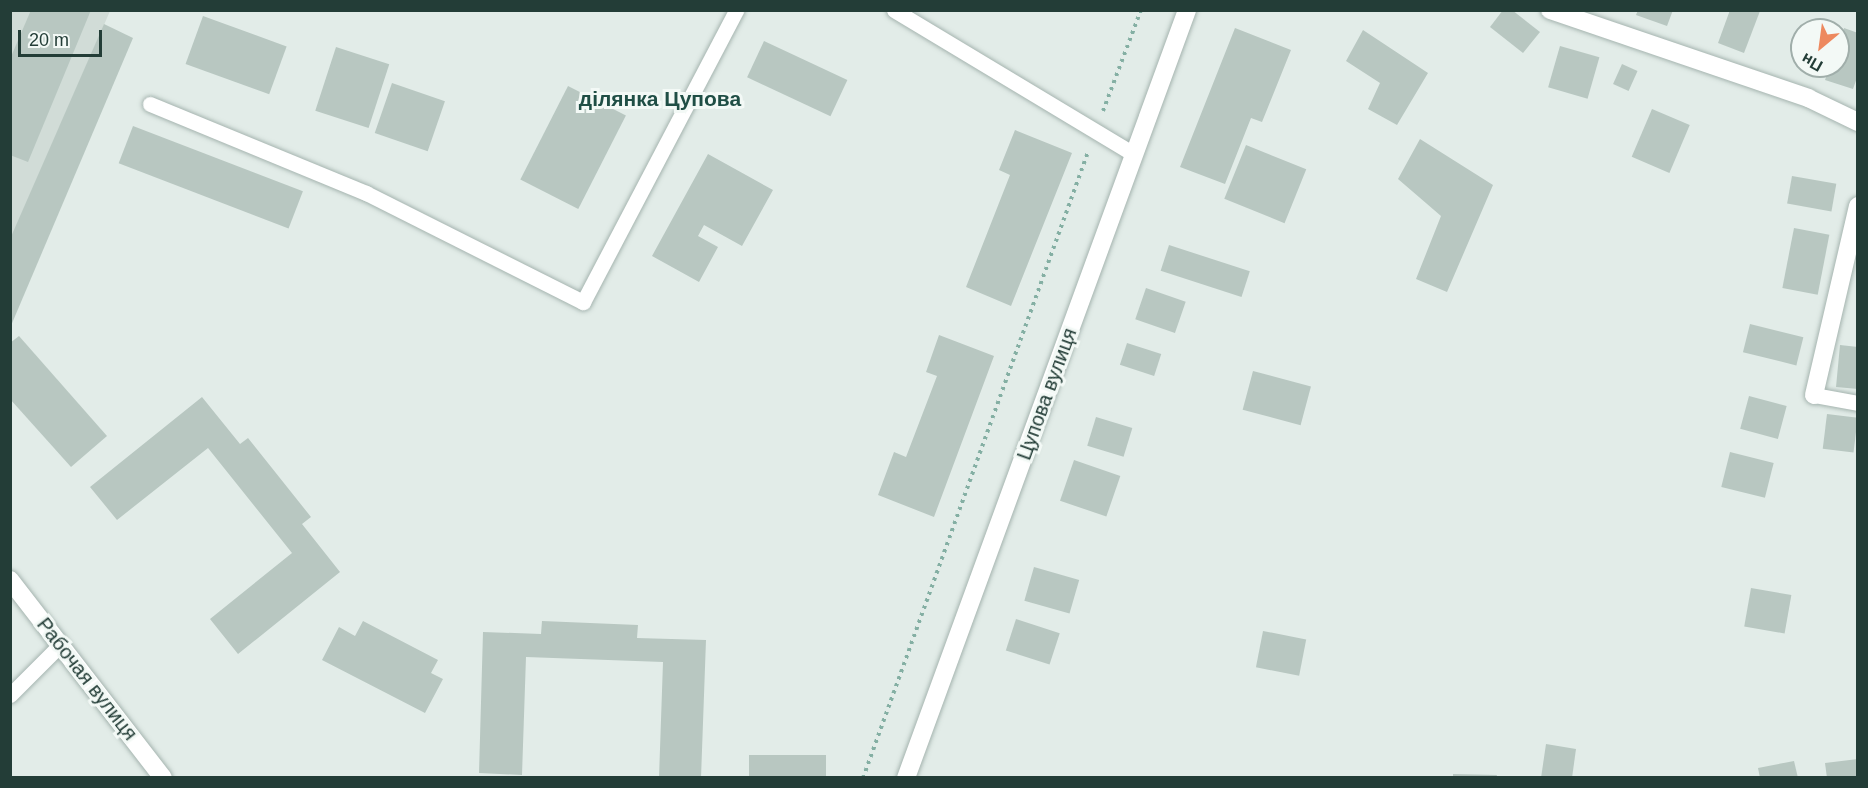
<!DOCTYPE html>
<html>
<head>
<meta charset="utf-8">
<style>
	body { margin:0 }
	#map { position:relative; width:1868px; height:788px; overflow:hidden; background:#e2ece8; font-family:Arial,sans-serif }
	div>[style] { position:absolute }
	.built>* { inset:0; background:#d1dcd7 }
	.building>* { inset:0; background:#b8c7c1; transform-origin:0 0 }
	.path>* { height:4px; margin-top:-2px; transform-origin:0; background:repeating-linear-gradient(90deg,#84afa3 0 3px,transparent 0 7.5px) }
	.roads { filter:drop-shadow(0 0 2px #a5b4af) drop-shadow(0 0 2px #a5b4af) }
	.lane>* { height:15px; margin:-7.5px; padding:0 7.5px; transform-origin:7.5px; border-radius:7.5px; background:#fff }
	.street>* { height:18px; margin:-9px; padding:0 9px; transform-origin:9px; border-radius:9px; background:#fff }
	span { translate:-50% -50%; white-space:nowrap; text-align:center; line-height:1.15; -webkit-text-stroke:6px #f3f9f6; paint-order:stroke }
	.street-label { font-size:20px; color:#233d37 }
	.neighbourhood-label { font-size:21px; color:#1f4e45; font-weight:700 }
	.frame { position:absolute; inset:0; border:12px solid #233d37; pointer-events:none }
	.north { position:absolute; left:1790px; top:18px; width:60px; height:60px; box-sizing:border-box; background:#f3f9f6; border:2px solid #a0aeaa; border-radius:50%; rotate:209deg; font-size:16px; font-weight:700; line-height:24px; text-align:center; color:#233d37 }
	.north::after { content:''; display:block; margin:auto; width:21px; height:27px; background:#ed895f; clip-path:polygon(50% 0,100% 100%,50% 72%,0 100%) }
	.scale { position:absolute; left:18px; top:30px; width:84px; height:27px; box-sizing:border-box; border:3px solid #233d37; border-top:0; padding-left:8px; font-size:18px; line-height:21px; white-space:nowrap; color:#233d37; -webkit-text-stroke:4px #f3f9f6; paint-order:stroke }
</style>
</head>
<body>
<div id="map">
	<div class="built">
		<div style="clip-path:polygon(11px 11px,110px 11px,11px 239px)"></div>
	</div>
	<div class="building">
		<div style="clip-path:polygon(31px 10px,91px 10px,28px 162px,10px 155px,10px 59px)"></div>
		<div style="clip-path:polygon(1503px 10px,1512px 10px,1540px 32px,1523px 53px,1490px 27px)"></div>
		<div style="clip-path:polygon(1638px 10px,1673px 10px,1667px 26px,1636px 15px)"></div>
		<div style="clip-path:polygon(1730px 10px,1760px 11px,1744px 53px,1718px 43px)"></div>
		<div style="left:203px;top:16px;width:89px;height:51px;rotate:20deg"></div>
		<div style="clip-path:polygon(104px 24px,133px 38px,10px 328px,10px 239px)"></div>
		<div style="clip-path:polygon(1235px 28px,1291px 50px,1262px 122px,1251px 118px,1225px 184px,1180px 167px)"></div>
		<div style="clip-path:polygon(1844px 28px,1858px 33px,1858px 75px,1853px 89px,1825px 80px,1830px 66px,1838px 66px)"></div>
		<div style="clip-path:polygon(1363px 30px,1428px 73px,1397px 125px,1368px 109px,1380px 83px,1346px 61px)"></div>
		<div style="left:764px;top:41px;width:92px;height:40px;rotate:25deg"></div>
		<div style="left:1560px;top:46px;width:41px;height:43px;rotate:16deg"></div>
		<div style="left:336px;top:47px;width:56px;height:67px;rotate:18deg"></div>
		<div style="left:1622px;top:64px;width:17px;height:22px;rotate:24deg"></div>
		<div style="left:392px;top:83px;width:56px;height:53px;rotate:19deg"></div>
		<div style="left:568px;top:86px;width:65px;height:105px;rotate:27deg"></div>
		<div style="left:1652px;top:109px;width:41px;height:52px;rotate:23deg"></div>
		<div style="left:133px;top:126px;width:182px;height:40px;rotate:21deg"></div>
		<div style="clip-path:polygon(1015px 130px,1072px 153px,1011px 306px,966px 287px,1010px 175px,999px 170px)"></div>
		<div style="clip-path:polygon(1420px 139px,1493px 185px,1447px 292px,1416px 279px,1441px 216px,1398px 179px)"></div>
		<div style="left:1246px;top:145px;width:65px;height:58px;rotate:22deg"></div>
		<div style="clip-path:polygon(708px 154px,773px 190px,742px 246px,704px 225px,698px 236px,718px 247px,699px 282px,652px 256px)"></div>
		<div style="left:1792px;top:176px;width:45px;height:28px;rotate:10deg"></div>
		<div style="left:1794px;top:228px;width:36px;height:61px;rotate:11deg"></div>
		<div style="left:1169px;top:245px;width:85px;height:27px;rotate:18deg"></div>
		<div style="left:1146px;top:288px;width:42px;height:33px;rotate:19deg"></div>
		<div style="left:1750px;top:324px;width:55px;height:29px;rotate:14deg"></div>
		<div style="clip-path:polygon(939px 335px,994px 356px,934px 517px,878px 495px,894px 452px,906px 457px,937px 376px,926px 372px)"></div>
		<div style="clip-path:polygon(19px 336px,107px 436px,71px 467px,10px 399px,10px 343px)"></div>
		<div style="left:1127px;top:343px;width:36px;height:23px;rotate:18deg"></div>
		<div style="clip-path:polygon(1840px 345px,1858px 347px,1858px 389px,1836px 387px)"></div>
		<div style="left:1253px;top:371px;width:60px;height:40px;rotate:15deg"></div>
		<div style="left:1749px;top:396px;width:39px;height:34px;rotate:15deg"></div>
		<div style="clip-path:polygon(202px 397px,240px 444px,248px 438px,311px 517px,302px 524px,340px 572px,238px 654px,210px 619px,292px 553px,208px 448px,117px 520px,90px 487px)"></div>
		<div style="left:1827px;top:414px;width:31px;height:35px;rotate:7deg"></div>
		<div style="left:1096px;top:417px;width:38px;height:30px;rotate:17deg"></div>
		<div style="left:1730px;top:452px;width:45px;height:36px;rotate:14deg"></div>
		<div style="left:1074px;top:460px;width:49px;height:43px;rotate:19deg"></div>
		<div style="left:1034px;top:567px;width:47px;height:35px;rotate:16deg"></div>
		<div style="left:1751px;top:588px;width:41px;height:39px;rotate:10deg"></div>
		<div style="left:1016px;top:619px;width:46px;height:33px;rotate:18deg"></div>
		<div style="clip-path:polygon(363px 621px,438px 660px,431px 673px,443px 679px,425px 713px,322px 660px,339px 627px,355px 636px)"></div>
		<div style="clip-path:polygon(542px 621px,638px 625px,637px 638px,706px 640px,701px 778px,659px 778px,663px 662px,526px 657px,522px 775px,479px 773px,483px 632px,541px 634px)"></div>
		<div style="left:1263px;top:631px;width:44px;height:37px;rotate:11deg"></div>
		<div style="clip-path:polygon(1546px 744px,1576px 749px,1572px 778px,1541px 778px)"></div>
		<div style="left:826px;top:755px;width:23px;height:77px;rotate:90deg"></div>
		<div style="clip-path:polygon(1858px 759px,1858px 778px,1827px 778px,1825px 763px)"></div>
		<div style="clip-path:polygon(1794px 761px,1798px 778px,1760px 778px,1758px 768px)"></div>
		<div style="clip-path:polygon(1453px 774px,1497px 775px,1496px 778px,1453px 778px)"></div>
	</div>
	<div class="path">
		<div style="left:1103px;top:111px;width:108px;rotate:-69.4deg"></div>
		<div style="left:863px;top:778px;width:665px;rotate:-70.23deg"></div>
	</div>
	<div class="roads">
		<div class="lane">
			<div style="left:894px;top:10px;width:280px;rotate:31deg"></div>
			<div style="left:150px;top:104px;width:234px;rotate:22.4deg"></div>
			<div style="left:366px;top:193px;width:243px;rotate:26.7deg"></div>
			<div style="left:583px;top:302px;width:330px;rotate:-62.3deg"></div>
			<div style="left:1814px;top:395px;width:45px;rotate:10.3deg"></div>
			<div style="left:10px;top:695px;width:71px;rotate:-45deg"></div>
		</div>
		<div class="street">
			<div style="left:1550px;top:10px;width:273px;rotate:18.8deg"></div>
			<div style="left:1808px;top:98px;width:55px;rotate:25.6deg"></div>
			<div style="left:1814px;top:395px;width:194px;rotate:-76.9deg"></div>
			<div style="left:10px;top:580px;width:250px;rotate:52.3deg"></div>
			<div style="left:906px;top:778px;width:818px;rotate:-69.9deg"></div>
		</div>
	</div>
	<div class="street-label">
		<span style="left:1047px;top:394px;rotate:-70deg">Цупова вулиця</span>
		<span style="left:87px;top:679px;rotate:52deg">Рабочая вулиця</span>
	</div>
	<div class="neighbourhood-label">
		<span style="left:660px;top:99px">ділянка Цупова</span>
	</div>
	<div class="frame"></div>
	<div class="north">Пн</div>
	<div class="scale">20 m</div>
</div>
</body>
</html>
